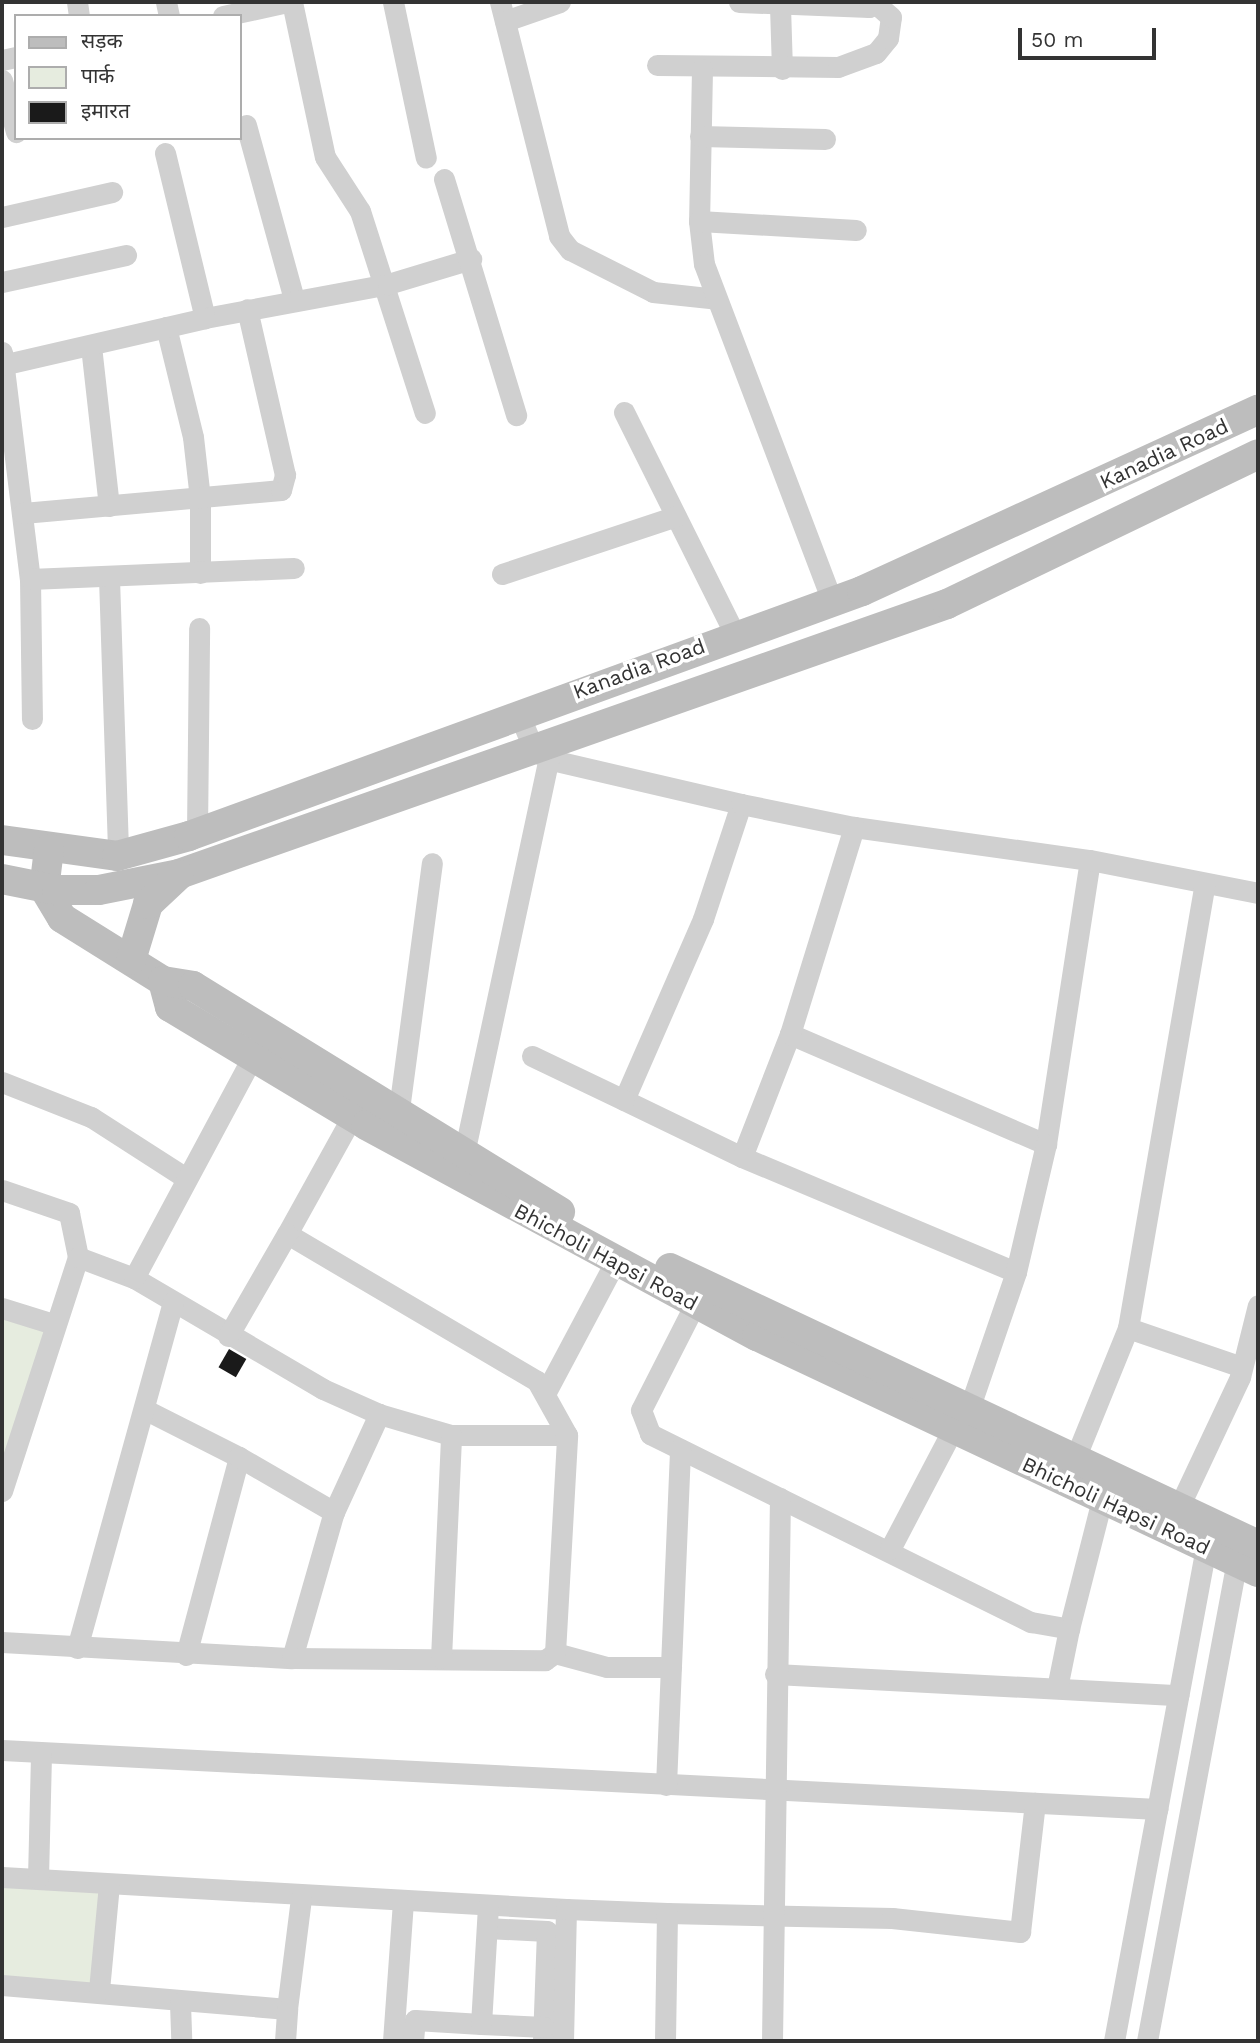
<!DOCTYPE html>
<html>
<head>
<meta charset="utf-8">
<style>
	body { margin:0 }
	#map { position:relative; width:1260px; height:2043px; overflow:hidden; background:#fff; font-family:"Work Sans","Noto Sans Devanagari",sans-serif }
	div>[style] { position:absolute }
	.green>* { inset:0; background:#e6ecdf; transform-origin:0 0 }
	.building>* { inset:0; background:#1a1a1a; transform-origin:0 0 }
	.street>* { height:21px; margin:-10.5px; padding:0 10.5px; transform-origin:10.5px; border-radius:10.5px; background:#d0d0d0 }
	.secondary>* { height:30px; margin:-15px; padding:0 15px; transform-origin:15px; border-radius:15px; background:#bdbdbd }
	span { translate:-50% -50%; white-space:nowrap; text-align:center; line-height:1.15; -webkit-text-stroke:7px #fff; paint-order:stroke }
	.street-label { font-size:21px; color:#333 }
	.frame { position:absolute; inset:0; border:4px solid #333; pointer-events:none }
	.legend { position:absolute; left:14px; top:14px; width:228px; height:126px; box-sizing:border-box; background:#fff; border:2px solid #adadad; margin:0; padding:9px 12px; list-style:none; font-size:21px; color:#333 }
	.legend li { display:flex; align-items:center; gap:14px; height:35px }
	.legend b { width:35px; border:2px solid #adadad }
	.scale { position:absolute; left:1018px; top:28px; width:138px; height:32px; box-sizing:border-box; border:4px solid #333; border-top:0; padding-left:9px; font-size:21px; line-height:24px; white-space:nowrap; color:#333; -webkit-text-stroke:5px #fff; paint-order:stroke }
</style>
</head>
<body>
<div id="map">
	<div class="green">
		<div style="clip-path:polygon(2px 1311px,53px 1324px,2px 1494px)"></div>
		<div style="left:2px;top:1878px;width:107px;height:107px;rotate:4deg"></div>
	</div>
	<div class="building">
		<div style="left:229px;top:1349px;width:20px;height:21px;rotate:30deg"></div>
	</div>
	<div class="street">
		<div style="left:77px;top:2px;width:14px;rotate:82deg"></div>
		<div style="left:166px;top:2px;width:14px;rotate:78deg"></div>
		<div style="left:292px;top:2px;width:158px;rotate:78deg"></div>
		<div style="left:325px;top:157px;width:64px;rotate:57.1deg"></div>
		<div style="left:360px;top:211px;width:212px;rotate:72.2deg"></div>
		<div style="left:393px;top:2px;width:159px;rotate:78.1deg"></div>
		<div style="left:500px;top:2px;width:241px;rotate:75.8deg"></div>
		<div style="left:559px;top:236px;width:18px;rotate:52deg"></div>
		<div style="left:570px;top:250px;width:93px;rotate:26.8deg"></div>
		<div style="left:653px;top:292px;width:64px;rotate:6.2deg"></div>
		<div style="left:739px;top:2px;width:130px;rotate:2.2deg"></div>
		<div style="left:869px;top:7px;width:9px;rotate:-32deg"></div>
		<div style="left:780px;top:6px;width:63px;rotate:88.2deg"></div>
		<div style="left:223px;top:16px;width:66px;rotate:-12.2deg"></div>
		<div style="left:505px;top:21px;width:58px;rotate:-19.1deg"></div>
		<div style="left:2px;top:60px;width:14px;rotate:-12deg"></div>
		<div style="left:657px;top:65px;width:181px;rotate:0.6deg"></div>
		<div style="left:838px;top:67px;width:40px;rotate:-20.2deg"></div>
		<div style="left:876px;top:53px;width:19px;rotate:-51deg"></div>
		<div style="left:888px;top:38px;width:21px;rotate:-82deg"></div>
		<div style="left:891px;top:17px;width:20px;rotate:-139deg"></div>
		<div style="left:702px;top:69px;width:152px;rotate:91.1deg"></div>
		<div style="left:699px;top:221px;width:43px;rotate:83.4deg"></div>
		<div style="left:704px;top:264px;width:360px;rotate:69.2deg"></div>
		<div style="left:2px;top:80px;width:54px;rotate:74.9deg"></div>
		<div style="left:246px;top:125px;width:180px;rotate:74.6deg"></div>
		<div style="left:700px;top:136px;width:125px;rotate:1.4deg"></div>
		<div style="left:165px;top:153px;width:170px;rotate:76.4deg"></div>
		<div style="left:205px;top:318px;width:186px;rotate:-10.5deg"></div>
		<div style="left:388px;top:284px;width:87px;rotate:-16.8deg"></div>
		<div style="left:444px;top:179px;width:247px;rotate:73deg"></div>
		<div style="left:2px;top:217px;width:113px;rotate:-12.8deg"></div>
		<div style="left:699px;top:221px;width:157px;rotate:3.3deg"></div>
		<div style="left:2px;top:282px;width:127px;rotate:-12.3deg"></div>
		<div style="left:166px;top:327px;width:113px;rotate:76.2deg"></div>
		<div style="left:193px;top:437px;width:61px;rotate:83.5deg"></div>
		<div style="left:200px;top:498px;width:75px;rotate:90deg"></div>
		<div style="left:91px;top:346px;width:161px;rotate:83.6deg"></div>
		<div style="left:2px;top:352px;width:229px;rotate:83deg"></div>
		<div style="left:30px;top:579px;width:140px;rotate:89.2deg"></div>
		<div style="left:2px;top:365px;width:208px;rotate:-13deg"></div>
		<div style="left:624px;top:412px;width:249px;rotate:63.5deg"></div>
		<div style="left:23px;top:513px;width:259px;rotate:-5.1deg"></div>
		<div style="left:281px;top:490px;width:16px;rotate:-75deg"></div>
		<div style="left:285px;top:475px;width:170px;rotate:-102.9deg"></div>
		<div style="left:502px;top:574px;width:183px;rotate:-18.4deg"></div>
		<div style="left:109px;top:578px;width:277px;rotate:88.1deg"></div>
		<div style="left:30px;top:579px;width:264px;rotate:-2.4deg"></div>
		<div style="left:518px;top:712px;width:43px;rotate:67deg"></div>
		<div style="left:535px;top:752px;width:23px;rotate:23deg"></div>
		<div style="left:556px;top:761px;width:190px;rotate:13.1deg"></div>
		<div style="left:741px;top:804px;width:121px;rotate:108.3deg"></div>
		<div style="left:703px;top:919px;width:197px;rotate:113.6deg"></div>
		<div style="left:624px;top:1100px;width:131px;rotate:25.8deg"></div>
		<div style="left:742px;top:1157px;width:132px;rotate:-68.7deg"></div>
		<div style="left:790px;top:1034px;width:279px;rotate:23.3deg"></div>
		<div style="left:1046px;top:1144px;width:287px;rotate:-81.2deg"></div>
		<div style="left:1090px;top:860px;width:171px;rotate:11.1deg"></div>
		<div style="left:741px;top:804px;width:115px;rotate:11.5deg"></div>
		<div style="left:854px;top:827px;width:238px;rotate:8deg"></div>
		<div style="left:197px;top:833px;width:205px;rotate:-89.4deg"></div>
		<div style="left:790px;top:1034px;width:217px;rotate:-72.8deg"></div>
		<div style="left:532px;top:1056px;width:102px;rotate:25.6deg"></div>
		<div style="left:2px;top:1082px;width:96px;rotate:21.5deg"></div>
		<div style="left:91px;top:1117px;width:113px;rotate:32.7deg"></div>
		<div style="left:398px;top:1117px;width:256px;rotate:-82.4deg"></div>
		<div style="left:742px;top:1157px;width:297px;rotate:22.8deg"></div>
		<div style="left:1016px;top:1272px;width:148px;rotate:108.9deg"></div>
		<div style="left:462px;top:1163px;width:414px;rotate:-77.9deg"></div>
		<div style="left:2px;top:1190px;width:71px;rotate:18.9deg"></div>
		<div style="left:69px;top:1213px;width:45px;rotate:78.4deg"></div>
		<div style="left:1016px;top:1272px;width:131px;rotate:-76.8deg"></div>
		<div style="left:134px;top:1278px;width:219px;rotate:30.4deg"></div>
		<div style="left:323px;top:1389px;width:61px;rotate:24.1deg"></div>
		<div style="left:379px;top:1414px;width:75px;rotate:16.3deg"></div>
		<div style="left:451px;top:1435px;width:116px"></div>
		<div style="left:567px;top:1435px;width:62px;rotate:-119.1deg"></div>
		<div style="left:537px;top:1381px;width:290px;rotate:-149.5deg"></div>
		<div style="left:287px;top:1234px;width:146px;rotate:-61deg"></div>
		<div style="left:695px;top:1304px;width:119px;rotate:117deg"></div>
		<div style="left:641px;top:1410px;width:26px;rotate:69deg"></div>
		<div style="left:650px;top:1434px;width:425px;rotate:26.3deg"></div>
		<div style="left:1031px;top:1622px;width:39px;rotate:10deg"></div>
		<div style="left:1069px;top:1629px;width:133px;rotate:-75.7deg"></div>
		<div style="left:2px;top:1308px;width:53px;rotate:17.4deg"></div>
		<div style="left:1128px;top:1328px;width:120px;rotate:18.9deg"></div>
		<div style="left:228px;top:1336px;width:118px;rotate:-60deg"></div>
		<div style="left:547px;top:1390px;width:145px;rotate:-62deg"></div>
		<div style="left:144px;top:1409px;width:106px;rotate:26.8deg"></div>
		<div style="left:1074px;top:1461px;width:144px;rotate:-67.9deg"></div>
		<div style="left:1128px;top:1328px;width:451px;rotate:-80.2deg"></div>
		<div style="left:2px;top:1491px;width:246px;rotate:-72deg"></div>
		<div style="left:78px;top:1257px;width:60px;rotate:20.6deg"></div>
		<div style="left:134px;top:1278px;width:264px;rotate:-61.8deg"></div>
		<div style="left:1178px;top:1509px;width:146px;rotate:-64.8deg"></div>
		<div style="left:1240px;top:1377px;width:74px;rotate:-76deg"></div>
		<div style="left:890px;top:1549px;width:136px;rotate:-62.3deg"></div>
		<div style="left:2px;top:1642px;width:290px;rotate:3.2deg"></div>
		<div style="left:292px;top:1658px;width:152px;rotate:-74deg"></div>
		<div style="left:334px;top:1512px;width:108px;rotate:-65.3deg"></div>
		<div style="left:77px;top:1648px;width:359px;rotate:-74.5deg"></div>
		<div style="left:555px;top:1653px;width:54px;rotate:15.1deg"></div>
		<div style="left:607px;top:1667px;width:64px"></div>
		<div style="left:186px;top:1655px;width:205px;rotate:-75deg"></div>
		<div style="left:239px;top:1457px;width:110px;rotate:30.1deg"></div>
		<div style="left:292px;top:1658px;width:253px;rotate:0.5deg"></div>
		<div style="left:545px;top:1660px;width:12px;rotate:-35deg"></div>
		<div style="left:555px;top:1653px;width:218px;rotate:-86.8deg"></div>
		<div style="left:441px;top:1658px;width:223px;rotate:-87.4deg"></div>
		<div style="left:775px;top:1674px;width:404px;rotate:3deg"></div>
		<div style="left:1057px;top:1688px;width:60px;rotate:-78.5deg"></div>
		<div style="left:2px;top:1750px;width:1157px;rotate:2.92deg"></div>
		<div style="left:666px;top:1785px;width:336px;rotate:-87.6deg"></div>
		<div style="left:2px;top:1877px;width:565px;rotate:3.25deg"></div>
		<div style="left:38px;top:1878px;width:122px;rotate:-88.6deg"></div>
		<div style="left:667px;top:1913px;width:225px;rotate:1.3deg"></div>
		<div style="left:892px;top:1918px;width:129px;rotate:6.2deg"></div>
		<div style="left:1020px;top:1932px;width:130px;rotate:-83.4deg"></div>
		<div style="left:487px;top:1928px;width:60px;rotate:2.9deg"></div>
		<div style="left:547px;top:1931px;width:110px;rotate:92.1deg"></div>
		<div style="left:2px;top:1985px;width:286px;rotate:4.8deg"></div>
		<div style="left:287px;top:2009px;width:112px;rotate:-82.8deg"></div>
		<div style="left:99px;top:1990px;width:105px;rotate:-84.6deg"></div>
		<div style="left:180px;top:2003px;width:38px;rotate:88deg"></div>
		<div style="left:481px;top:2024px;width:63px;rotate:2.7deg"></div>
		<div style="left:285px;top:2041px;width:32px;rotate:-86deg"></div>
		<div style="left:393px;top:2041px;width:138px;rotate:-85.9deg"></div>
		<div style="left:413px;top:2041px;width:21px;rotate:-85deg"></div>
		<div style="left:415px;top:2020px;width:66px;rotate:3.5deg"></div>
		<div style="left:481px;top:2024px;width:118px;rotate:-86.6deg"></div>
		<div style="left:563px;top:2041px;width:132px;rotate:-88.7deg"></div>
		<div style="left:566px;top:1909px;width:101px;rotate:2.3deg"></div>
		<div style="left:667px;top:1913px;width:128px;rotate:90.9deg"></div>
		<div style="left:772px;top:2041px;width:543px;rotate:-89.16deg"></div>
		<div style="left:1114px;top:2041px;width:502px;rotate:-79.45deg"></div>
		<div style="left:1147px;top:2041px;width:487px;rotate:-79.4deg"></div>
	</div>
	<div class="secondary">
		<div style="left:2px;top:840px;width:116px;rotate:7.9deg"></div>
		<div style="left:117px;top:856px;width:75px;rotate:-15.5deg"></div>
		<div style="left:189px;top:836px;width:716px;rotate:-20deg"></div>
		<div style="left:862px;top:591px;width:435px;rotate:-24.6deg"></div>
		<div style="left:49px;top:849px;width:39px;rotate:97deg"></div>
		<div style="left:44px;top:888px;width:35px;rotate:59deg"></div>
		<div style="left:62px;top:918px;width:119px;rotate:32deg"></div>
		<div style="left:163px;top:981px;width:27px;rotate:75deg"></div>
		<div style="left:170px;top:1007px;width:229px;rotate:31deg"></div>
		<div style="left:366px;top:1125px;width:444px;rotate:28.4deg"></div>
		<div style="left:757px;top:1336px;width:554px;rotate:25.22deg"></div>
		<div style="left:2px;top:879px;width:56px;rotate:11.3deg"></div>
		<div style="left:57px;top:890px;width:42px"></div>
		<div style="left:99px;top:890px;width:82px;rotate:-11.3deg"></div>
		<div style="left:179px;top:874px;width:814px;rotate:-19.37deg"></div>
		<div style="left:947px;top:604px;width:345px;rotate:-25.7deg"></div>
		<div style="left:131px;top:960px;width:59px;rotate:-73.1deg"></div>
		<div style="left:148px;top:904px;width:42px;rotate:-43.1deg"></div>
		<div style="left:163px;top:981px;width:30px;rotate:9deg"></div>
		<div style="left:193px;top:986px;width:431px;rotate:31.6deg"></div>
		<div style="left:670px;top:1268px;width:650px;rotate:25.22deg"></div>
	</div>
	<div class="street-label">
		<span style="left:1164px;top:454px;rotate:-25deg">Kanadia Road</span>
		<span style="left:639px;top:669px;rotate:-20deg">Kanadia Road</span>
		<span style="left:606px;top:1257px;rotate:28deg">Bhicholi Hapsi Road</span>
		<span style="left:1116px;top:1506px;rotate:25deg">Bhicholi Hapsi Road</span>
	</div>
	<div class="frame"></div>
	<ul class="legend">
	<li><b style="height:9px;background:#bdbdbd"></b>सड़क</li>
	<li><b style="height:19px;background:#e6ecdf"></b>पार्क</li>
	<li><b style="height:19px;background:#1a1a1a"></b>इमारत</li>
	</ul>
	<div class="scale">50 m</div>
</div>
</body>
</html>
